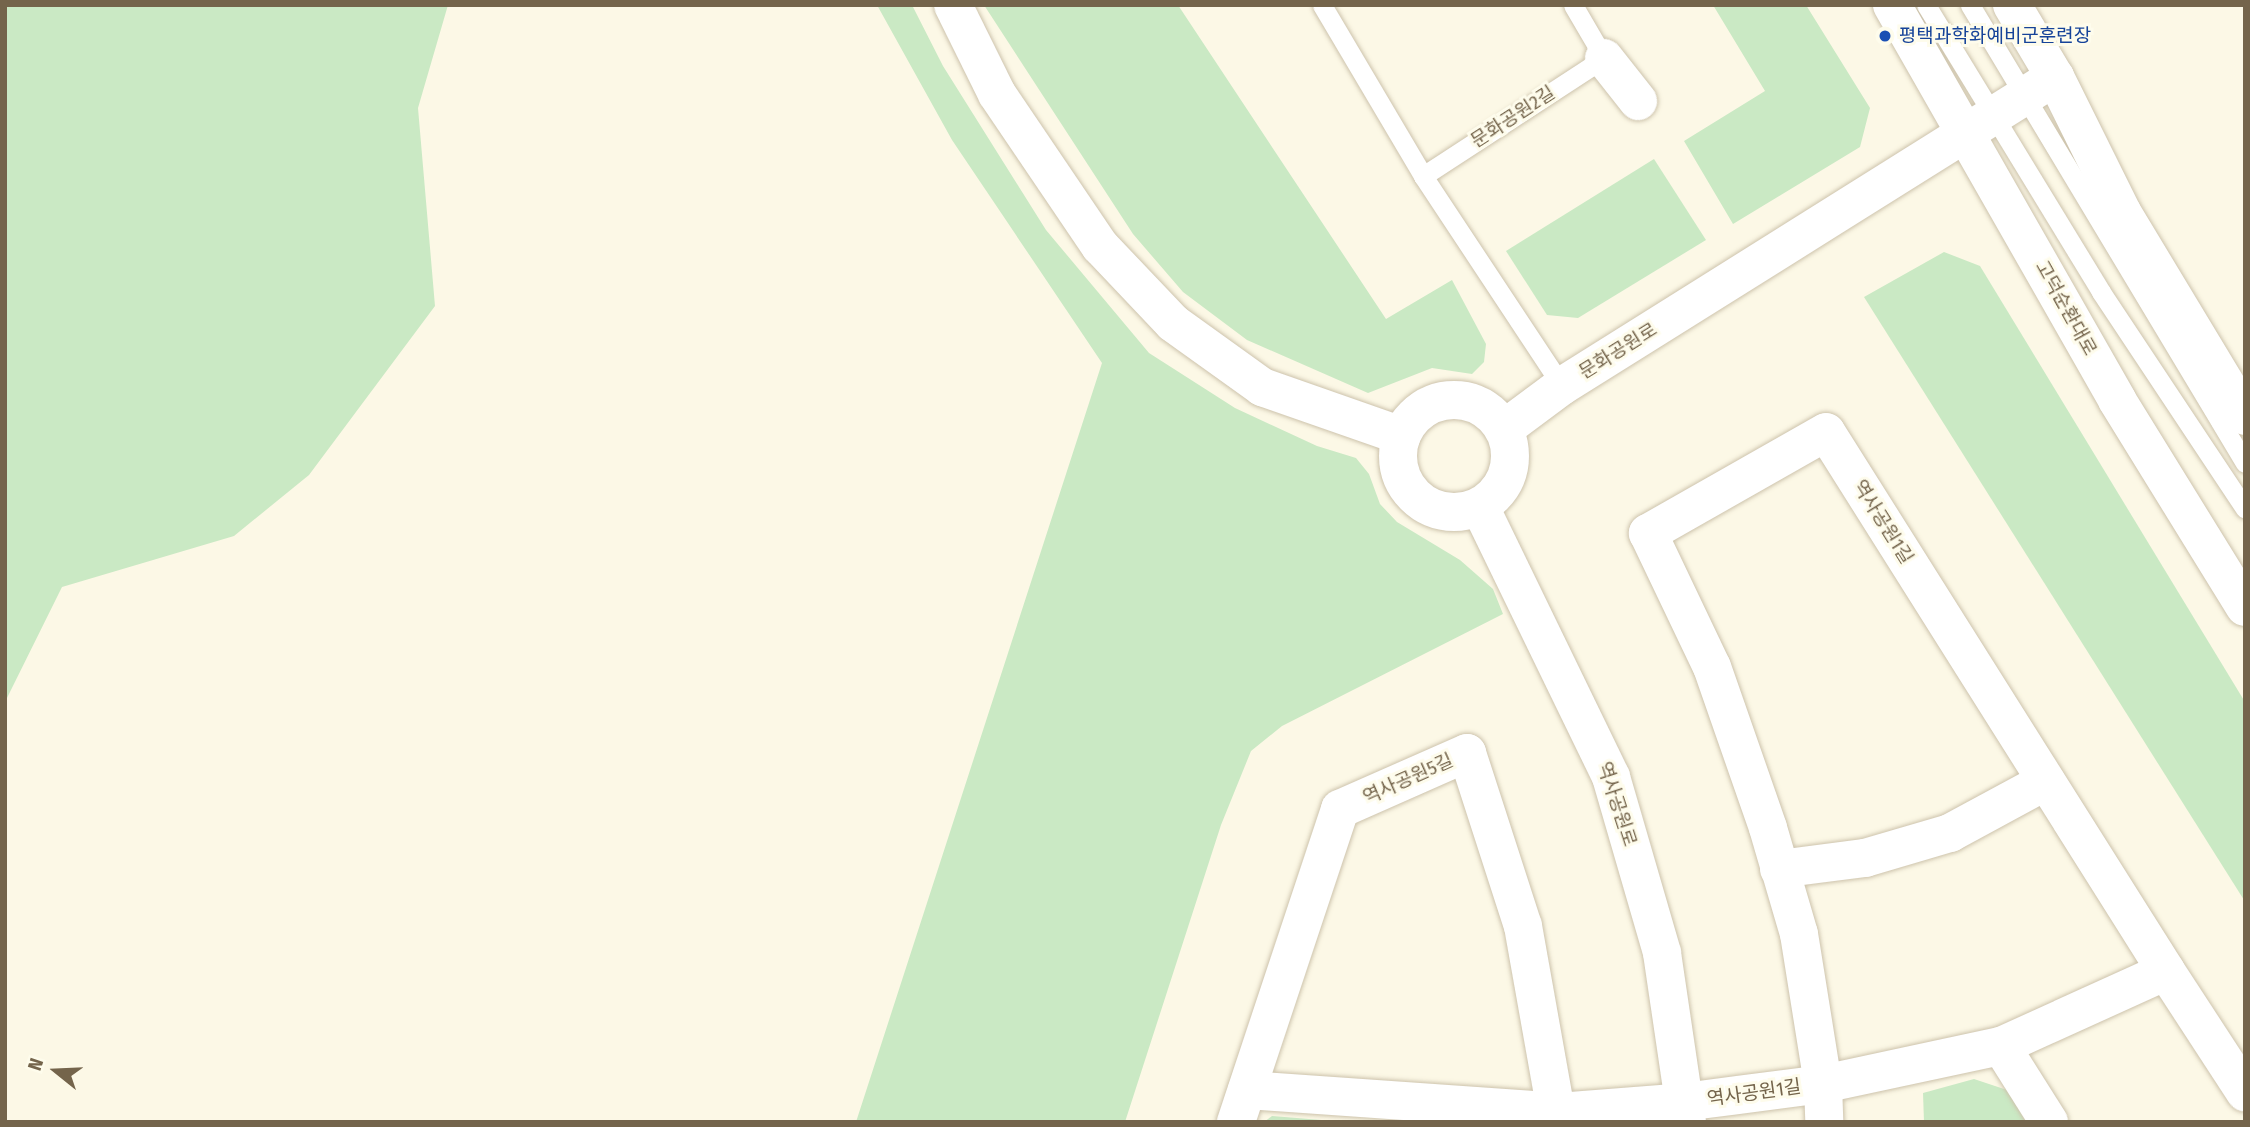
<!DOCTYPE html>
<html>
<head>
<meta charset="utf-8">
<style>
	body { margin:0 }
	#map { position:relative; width:2250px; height:1127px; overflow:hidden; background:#fcf8e6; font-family:"Fira Sans Condensed","Noto Sans KR",sans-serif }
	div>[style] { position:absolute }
	.green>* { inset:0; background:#cae9c4 }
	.roads { filter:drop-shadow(0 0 2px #cdc3ac) drop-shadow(0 0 2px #cdc3ac) }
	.lane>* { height:19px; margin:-9.5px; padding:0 9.5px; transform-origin:9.5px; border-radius:9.5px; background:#fff }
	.street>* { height:38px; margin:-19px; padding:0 19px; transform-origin:19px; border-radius:19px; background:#fff }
	.street>.ring { margin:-19px; padding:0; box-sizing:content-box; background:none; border:38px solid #fff; border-radius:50% }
	.secondary>* { height:38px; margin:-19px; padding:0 19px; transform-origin:19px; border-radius:19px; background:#fff }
	.dots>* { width:19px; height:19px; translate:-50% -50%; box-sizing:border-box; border:4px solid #fefcec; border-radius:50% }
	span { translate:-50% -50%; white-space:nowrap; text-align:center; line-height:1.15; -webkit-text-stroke:6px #fefcec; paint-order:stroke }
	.transit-label { font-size:19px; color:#164399 }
	.left { translate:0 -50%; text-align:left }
	.street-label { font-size:19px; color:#74644b }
	.frame { position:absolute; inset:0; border:7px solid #74644b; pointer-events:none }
	.north { position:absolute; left:21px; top:1036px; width:70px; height:70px; -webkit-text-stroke:5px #fefcec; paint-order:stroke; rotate:288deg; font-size:19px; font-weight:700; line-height:28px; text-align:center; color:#74644b }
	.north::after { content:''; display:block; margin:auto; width:24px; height:32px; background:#74644b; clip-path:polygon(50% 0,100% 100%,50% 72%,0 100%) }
</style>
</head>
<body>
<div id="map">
	<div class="green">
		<div style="clip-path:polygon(5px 5px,448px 5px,418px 108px,435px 306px,309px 475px,234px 536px,62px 587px,5px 702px)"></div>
		<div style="clip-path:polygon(877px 5px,912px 5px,943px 66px,1046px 230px,1149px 353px,1235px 408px,1317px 446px,1356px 458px,1369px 474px,1380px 504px,1397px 522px,1460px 560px,1493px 589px,1503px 614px,1282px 726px,1251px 751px,1221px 825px,1125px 1122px,856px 1122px,1102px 363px,952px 140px)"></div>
		<div style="clip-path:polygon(984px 5px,1178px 5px,1386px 319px,1452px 280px,1486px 344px,1484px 362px,1472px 374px,1432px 368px,1368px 393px,1247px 340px,1183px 292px,1133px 234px)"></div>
		<div style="clip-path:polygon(1713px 5px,1806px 5px,1870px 108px,1860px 147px,1733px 224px,1684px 141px,1765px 91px)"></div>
		<div style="clip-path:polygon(1654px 159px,1706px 240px,1578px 318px,1547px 315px,1506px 251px)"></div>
		<div style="clip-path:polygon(1944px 252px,1980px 266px,2245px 702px,2244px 900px,1864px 297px)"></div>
		<div style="clip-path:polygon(1974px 1079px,2007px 1090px,2026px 1122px,1924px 1122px,1923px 1093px)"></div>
		<div style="clip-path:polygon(1272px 1116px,1346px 1122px,1264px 1122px)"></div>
	</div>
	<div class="roads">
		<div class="lane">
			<div style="left:1322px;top:5px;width:199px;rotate:59.4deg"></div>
			<div style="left:1423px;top:176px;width:252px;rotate:56.5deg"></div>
			<div style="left:1926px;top:5px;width:336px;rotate:58.6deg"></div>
			<div style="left:2101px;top:292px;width:260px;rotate:56.4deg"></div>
			<div style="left:1970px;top:5px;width:534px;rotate:59.02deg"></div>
			<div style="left:1423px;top:176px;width:216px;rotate:-33.1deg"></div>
			<div style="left:1604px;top:58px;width:61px;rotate:-120.3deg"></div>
		</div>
		<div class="street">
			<div style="left:953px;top:5px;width:99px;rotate:63.7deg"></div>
			<div style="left:997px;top:94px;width:184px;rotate:55.9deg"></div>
			<div style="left:1100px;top:246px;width:106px;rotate:46.5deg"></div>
			<div style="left:1173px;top:323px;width:110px;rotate:35.7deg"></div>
			<div style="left:1262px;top:387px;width:148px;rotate:19.3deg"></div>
			<div style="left:1604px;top:58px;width:55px;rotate:51.7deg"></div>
			<div class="ring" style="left:1398px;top:400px;width:74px;height:74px"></div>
			<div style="left:1504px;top:429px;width:72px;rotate:-36.6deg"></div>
			<div style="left:1480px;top:507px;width:300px;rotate:64.1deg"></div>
			<div style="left:1611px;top:777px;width:183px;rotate:73.8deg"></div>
			<div style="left:1662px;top:953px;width:171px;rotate:81.6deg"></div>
			<div style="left:1779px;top:869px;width:87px;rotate:-7.3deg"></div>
			<div style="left:1865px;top:858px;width:89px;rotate:-16.4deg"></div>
			<div style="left:1950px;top:833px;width:109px;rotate:-28.4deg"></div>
			<div style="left:2166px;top:971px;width:145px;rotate:56.9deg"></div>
			<div style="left:2001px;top:1046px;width:90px;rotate:57.7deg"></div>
			<div style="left:1247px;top:1090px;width:312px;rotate:4deg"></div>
			<div style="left:1558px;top:1112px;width:126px;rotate:-4.5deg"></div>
			<div style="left:1684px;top:1102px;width:140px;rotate:-7.4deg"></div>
			<div style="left:1823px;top:1084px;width:182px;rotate:-12.1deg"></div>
			<div style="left:2001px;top:1046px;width:181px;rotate:-24.4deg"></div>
			<div style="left:2166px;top:971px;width:637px;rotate:-122.24deg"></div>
			<div style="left:1826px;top:432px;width:205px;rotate:150.4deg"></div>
			<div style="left:1648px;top:533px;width:148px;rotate:64.5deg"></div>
			<div style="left:1712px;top:667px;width:170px;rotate:70.8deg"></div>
			<div style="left:1768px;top:828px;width:110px;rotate:73.7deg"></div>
			<div style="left:1799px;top:934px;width:152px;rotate:80.9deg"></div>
			<div style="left:1823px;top:1084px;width:38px;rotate:88deg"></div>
			<div style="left:1236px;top:1122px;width:330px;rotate:-71.6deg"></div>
			<div style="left:1340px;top:809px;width:139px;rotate:-23.8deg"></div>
			<div style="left:1467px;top:753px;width:182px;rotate:72.1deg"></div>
			<div style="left:1523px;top:926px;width:199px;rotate:79.9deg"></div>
		</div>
		<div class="secondary">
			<div style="left:1892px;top:5px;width:455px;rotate:60.3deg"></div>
			<div style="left:2117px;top:400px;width:243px;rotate:58.3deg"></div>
			<div style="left:2012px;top:5px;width:84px;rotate:59.2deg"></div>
			<div style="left:2055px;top:77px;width:151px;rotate:63.6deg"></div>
			<div style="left:2122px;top:212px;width:238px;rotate:58.9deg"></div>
			<div style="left:1562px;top:386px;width:582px;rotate:-32.08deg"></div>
		</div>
	</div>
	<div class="dots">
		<div style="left:1885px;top:36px;background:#1a4fb4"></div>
	</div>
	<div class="transit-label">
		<span class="left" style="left:1899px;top:36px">평택과학화예비군훈련장</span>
	</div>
	<div class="street-label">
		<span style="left:1513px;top:117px;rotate:-33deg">문화공원2길</span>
		<span style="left:2066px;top:308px;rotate:61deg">고덕순환대로</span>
		<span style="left:1618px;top:351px;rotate:-32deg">문화공원로</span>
		<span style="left:1883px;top:522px;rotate:58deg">역사공원1길</span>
		<span style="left:1408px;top:779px;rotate:-24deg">역사공원5길</span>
		<span style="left:1617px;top:804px;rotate:72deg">역사공원로</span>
		<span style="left:1754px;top:1093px;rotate:-8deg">역사공원1길</span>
	</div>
	<div class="frame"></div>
	<div class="north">N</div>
</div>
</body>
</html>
